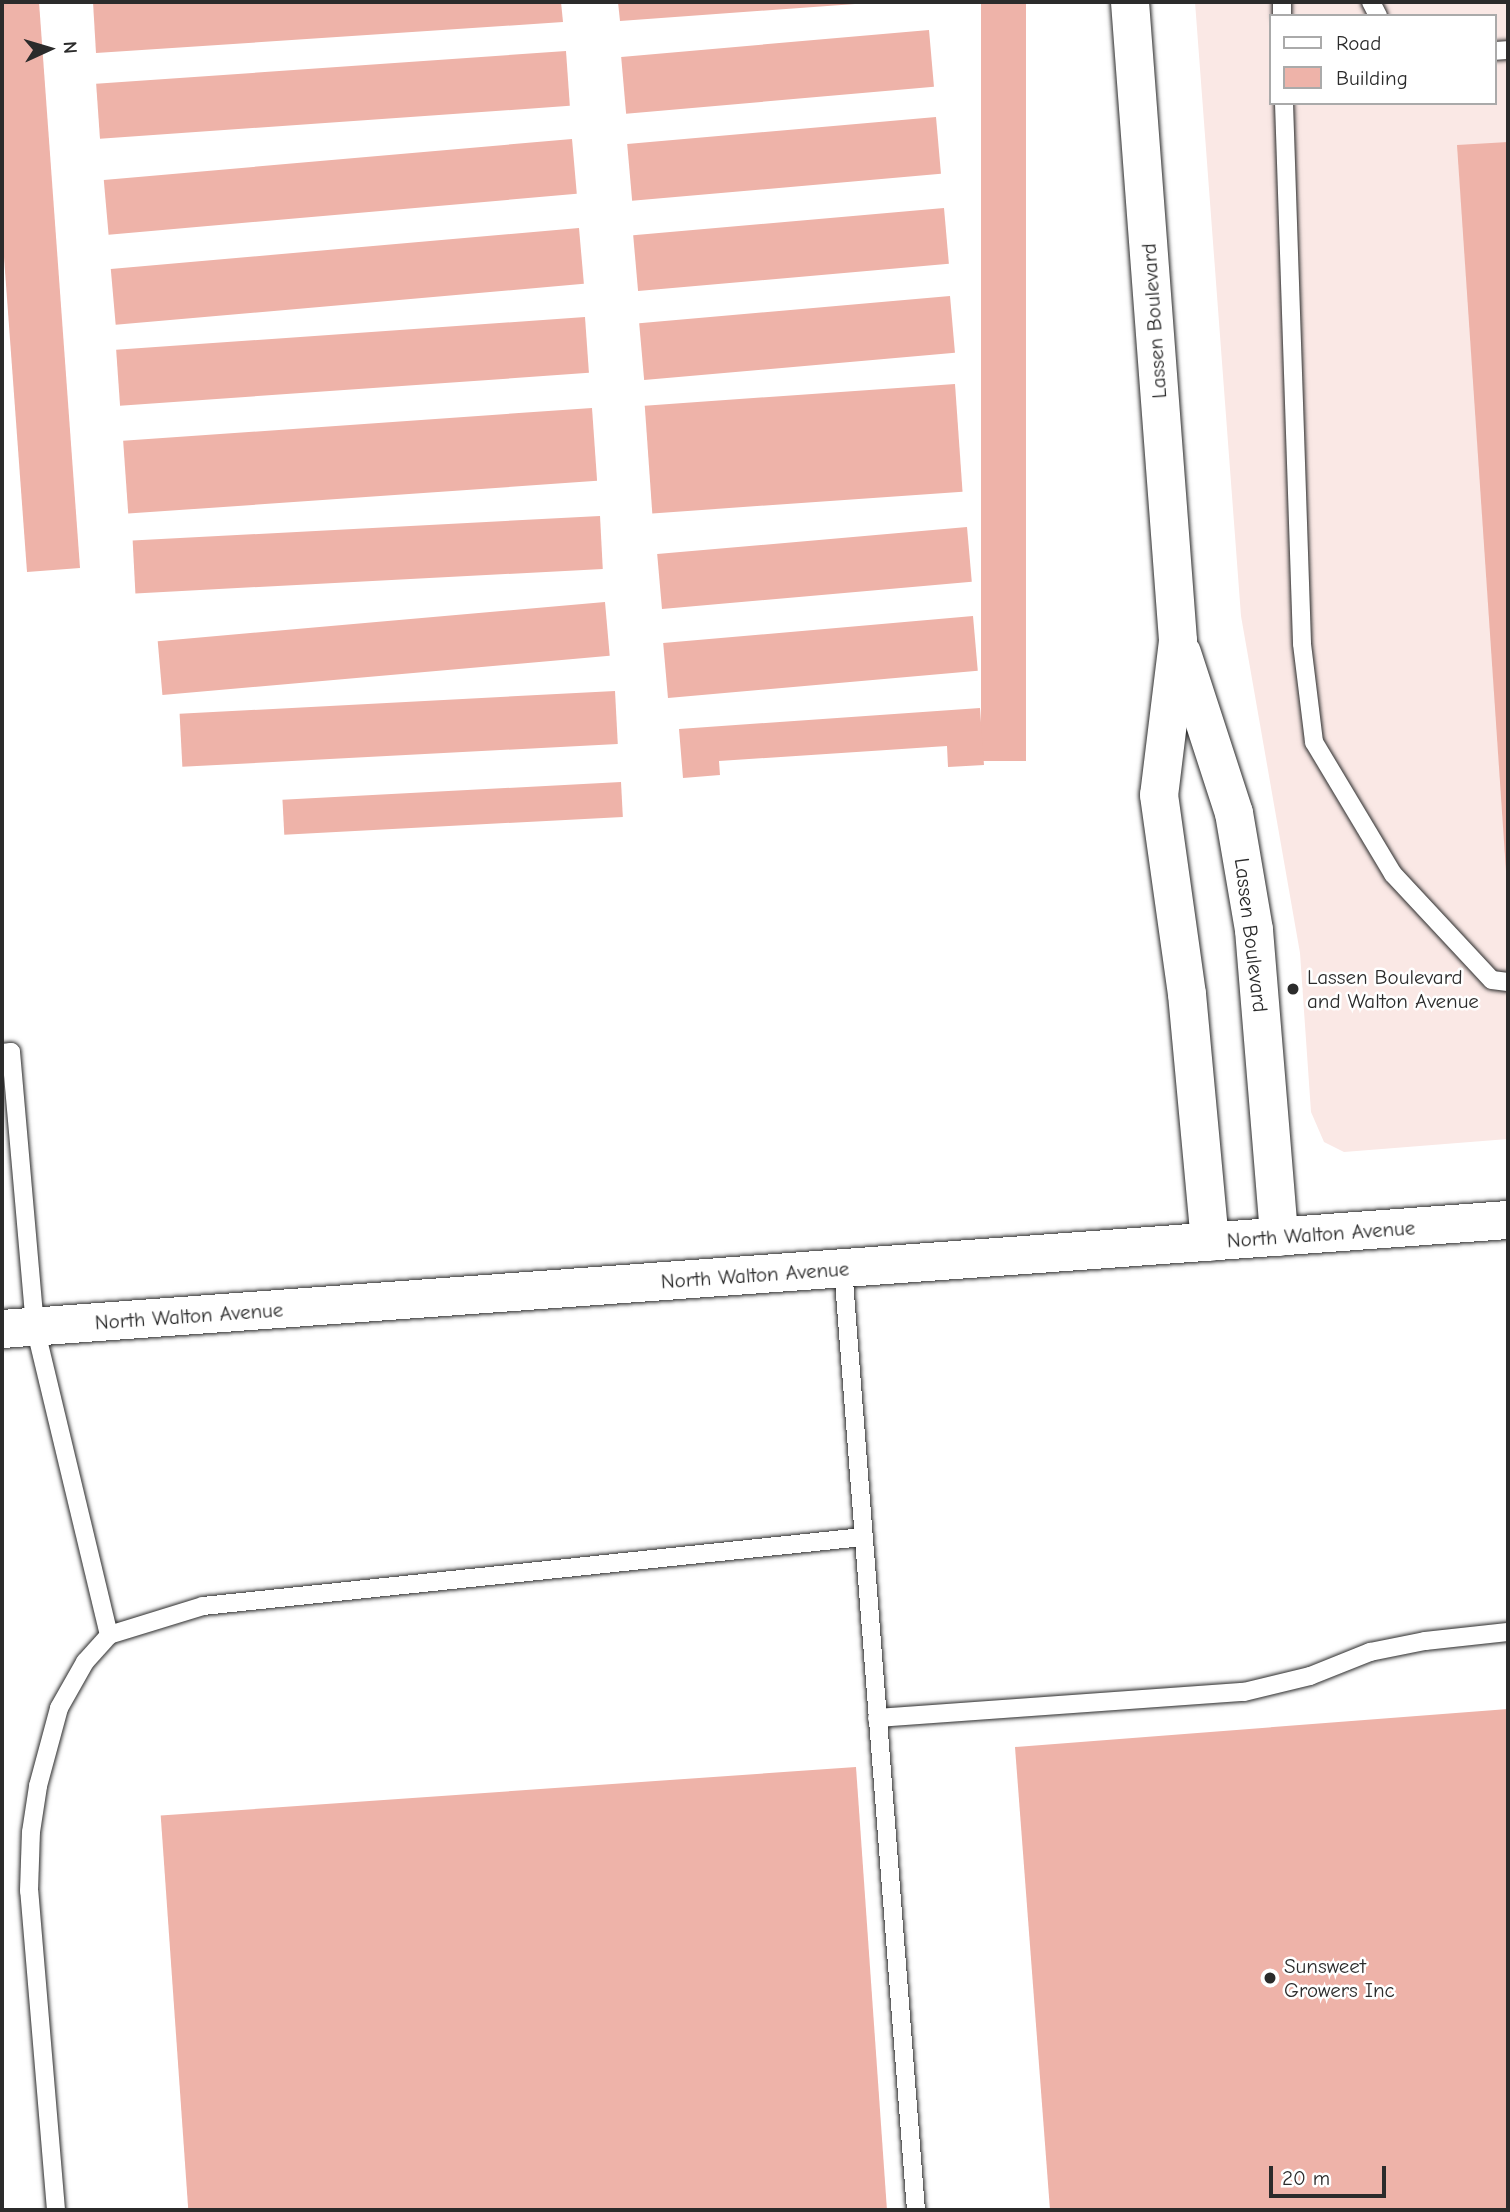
<!DOCTYPE html>
<html>
<head>
<meta charset="utf-8">
<style>
	body { margin:0 }
	#map { position:relative; width:1510px; height:2212px; overflow:hidden; background:#fff; font-family:"Comic Neue",sans-serif }
	div>[style] { position:absolute }
	.built>* { inset:0; background:#fae8e5 }
	.building>* { inset:0; background:#eeb3a9; transform-origin:0 0 }
	.roads { filter:drop-shadow(0 0 2px #2b2b2b) drop-shadow(0 0 2px #2b2b2b) }
	.lane>* { height:18px; margin:-9px; padding:0 9px; transform-origin:9px; border-radius:9px; background:#fff }
	.secondary>* { height:38px; margin:-19px; padding:0 19px; transform-origin:19px; border-radius:19px; background:#fff }
	.dots>* { width:19px; height:19px; translate:-50% -50%; box-sizing:border-box; border:4px solid #fff; border-radius:50% }
	span { translate:-50% -50%; white-space:nowrap; text-align:center; line-height:1.15; -webkit-text-stroke:5px #fff; paint-order:stroke }
	.street-label { font-size:21px; color:#2b2b2b }
	.poi-label { font-size:21px; color:#2b2b2b }
	.left { translate:0 -50%; text-align:left }
	.frame { position:absolute; inset:0; border:4px solid #2b2b2b; pointer-events:none }
	.legend { position:absolute; left:1269px; top:14px; width:228px; height:91px; box-sizing:border-box; background:#fff; border:2px solid #aaa; margin:0; padding:9px 12px; list-style:none; font-size:21px; color:#2b2b2b }
	.legend li { display:flex; align-items:center; gap:14px; height:35px }
	.legend b { width:35px; border:2px solid #aaa }
	.north { position:absolute; left:14px; top:14px; width:70px; height:70px; -webkit-text-stroke:5px #fff; paint-order:stroke; rotate:86deg; font-size:19px; font-weight:700; line-height:28px; text-align:center; color:#2b2b2b }
	.north::after { content:''; display:block; margin:auto; width:24px; height:32px; background:#2b2b2b; clip-path:polygon(50% 0,100% 100%,50% 72%,0 100%) }
	.scale { position:absolute; left:1269px; top:2166px; width:117px; height:32px; box-sizing:border-box; border:4px solid #2b2b2b; border-top:0; padding-left:9px; font-size:21px; line-height:24px; white-space:nowrap; color:#2b2b2b; -webkit-text-stroke:5px #fff; paint-order:stroke }
</style>
</head>
<body>
<div id="map">
	<div class="built">
		<div style="clip-path:polygon(evenodd,1195px 2px,1508px 2px,1508px 1139px,1344px 1152px,1324px 1142px,1311px 1112px,1300px 953px,1241px 616px,1195px 2px,1270px 16px,1494px 16px,1494px 103px,1270px 103px,1270px 16px)"></div>
	</div>
	<div class="building">
		<div style="clip-path:polygon(2px 2px,39px 2px,80px 568px,27px 572px,2px 230px)"></div>
		<div style="clip-path:polygon(93px 2px,561px 2px,563px 22px,96px 53px)"></div>
		<div style="clip-path:polygon(618px 2px,855px 2px,855px 4px,620px 21px)"></div>
		<div style="left:981px;top:2px;width:45px;height:759px"></div>
		<div style="left:929px;top:30px;width:57px;height:309px;rotate:85deg"></div>
		<div style="left:566px;top:51px;width:55px;height:471px;rotate:86deg"></div>
		<div style="left:936px;top:117px;width:57px;height:310px;rotate:85deg"></div>
		<div style="left:572px;top:139px;width:55px;height:470px;rotate:85deg"></div>
		<div style="clip-path:polygon(1508px 142px,1508px 871px,1506px 871px,1457px 145px)"></div>
		<div style="left:944px;top:208px;width:56px;height:312px;rotate:85deg"></div>
		<div style="left:579px;top:228px;width:56px;height:470px;rotate:85deg"></div>
		<div style="left:950px;top:296px;width:57px;height:312px;rotate:85deg"></div>
		<div style="left:585px;top:317px;width:56px;height:470px;rotate:86deg"></div>
		<div style="left:955px;top:384px;width:108px;height:311px;rotate:86deg"></div>
		<div style="left:592px;top:408px;width:73px;height:470px;rotate:86deg"></div>
		<div style="left:600px;top:516px;width:53px;height:468px;rotate:87deg"></div>
		<div style="left:967px;top:527px;width:55px;height:311px;rotate:85deg"></div>
		<div style="left:605px;top:602px;width:54px;height:449px;rotate:85deg"></div>
		<div style="left:973px;top:616px;width:55px;height:311px;rotate:85deg"></div>
		<div style="left:615px;top:691px;width:53px;height:436px;rotate:87deg"></div>
		<div style="clip-path:polygon(980px 708px,984px 765px,948px 767px,947px 746px,719px 761px,720px 775px,683px 778px,679px 729px)"></div>
		<div style="left:621px;top:782px;width:35px;height:339px;rotate:87deg"></div>
		<div style="clip-path:polygon(1508px 1709px,1508px 2210px,1050px 2210px,1015px 1747px)"></div>
		<div style="left:856px;top:1767px;width:444px;height:697px;rotate:86deg"></div>
	</div>
	<div class="roads">
		<div class="lane">
			<div style="left:1282px;top:2px;width:14px;rotate:90deg"></div>
			<div style="left:1371px;top:2px;width:16px;rotate:63deg"></div>
			<div style="left:1494px;top:51px;width:14px;rotate:-4deg"></div>
			<div style="left:1284px;top:103px;width:541px;rotate:88.09deg"></div>
			<div style="left:1302px;top:644px;width:99px;rotate:83deg"></div>
			<div style="left:1314px;top:742px;width:154px;rotate:59.1deg"></div>
			<div style="left:1393px;top:874px;width:145px;rotate:47deg"></div>
			<div style="left:1492px;top:980px;width:16px;rotate:7deg"></div>
			<div style="left:2px;top:1053px;width:9px;rotate:-6deg"></div>
			<div style="left:11px;top:1052px;width:276px;rotate:85deg"></div>
			<div style="left:35px;top:1327px;width:317px;rotate:76.5deg"></div>
			<div style="left:843px;top:1268px;width:945px;rotate:85.57deg"></div>
			<div style="left:877px;top:1718px;width:368px;rotate:-4.1deg"></div>
			<div style="left:1244px;top:1692px;width:68px;rotate:-13.6deg"></div>
			<div style="left:1310px;top:1676px;width:65px;rotate:-21.8deg"></div>
			<div style="left:1370px;top:1652px;width:56px;rotate:-11.3deg"></div>
			<div style="left:1425px;top:1641px;width:83px;rotate:-6.2deg"></div>
			<div style="left:56px;top:2210px;width:320px;rotate:-94.8deg"></div>
			<div style="left:29px;top:1891px;width:59px;rotate:-88.1deg"></div>
			<div style="left:31px;top:1832px;width:47px;rotate:-81.3deg"></div>
			<div style="left:38px;top:1786px;width:81px;rotate:-74.9deg"></div>
			<div style="left:59px;top:1708px;width:53px;rotate:-60.5deg"></div>
			<div style="left:85px;top:1662px;width:36px;rotate:-48deg"></div>
			<div style="left:109px;top:1635px;width:98px;rotate:-17.1deg"></div>
			<div style="left:203px;top:1606px;width:664px;rotate:-5.97deg"></div>
		</div>
		<div class="secondary">
			<div style="left:1130px;top:2px;width:641px;rotate:85.7deg"></div>
			<div style="left:1178px;top:641px;width:155px;rotate:97deg"></div>
			<div style="left:1159px;top:795px;width:201px;rotate:82deg"></div>
			<div style="left:1187px;top:994px;width:249px;rotate:84.7deg"></div>
			<div style="left:1182px;top:653px;width:168px;rotate:72deg"></div>
			<div style="left:1234px;top:813px;width:119px;rotate:80.3deg"></div>
			<div style="left:1254px;top:930px;width:308px;rotate:85.3deg"></div>
			<div style="left:2px;top:1329px;width:1510px;rotate:-4.14deg"></div>
		</div>
	</div>
	<div class="dots">
		<div style="left:1293px;top:989px;background:#2b2b2b"></div>
		<div style="left:1270px;top:1978px;background:#2b2b2b"></div>
	</div>
	<div class="street-label">
		<span style="left:1154px;top:321px;rotate:-94deg">Lassen Boulevard</span>
		<span style="left:1251px;top:935px;rotate:83deg">Lassen Boulevard</span>
		<span style="left:1321px;top:1234px;rotate:-4deg">North Walton Avenue</span>
		<span style="left:755px;top:1275px;rotate:-4deg">North Walton Avenue</span>
		<span style="left:189px;top:1316px;rotate:-4deg">North Walton Avenue</span>
	</div>
	<div class="poi-label">
		<span class="left" style="left:1307px;top:989px">Lassen Boulevard<br>and Walton Avenue</span>
		<span class="left" style="left:1284px;top:1978px">Sunsweet<br>Growers Inc</span>
	</div>
	<div class="frame"></div>
	<ul class="legend">
	<li><b style="height:9px;background:#fff"></b>Road</li>
	<li><b style="height:19px;background:#eeb3a9"></b>Building</li>
	</ul>
	<div class="north">N</div>
	<div class="scale">20 m</div>
</div>
</body>
</html>
